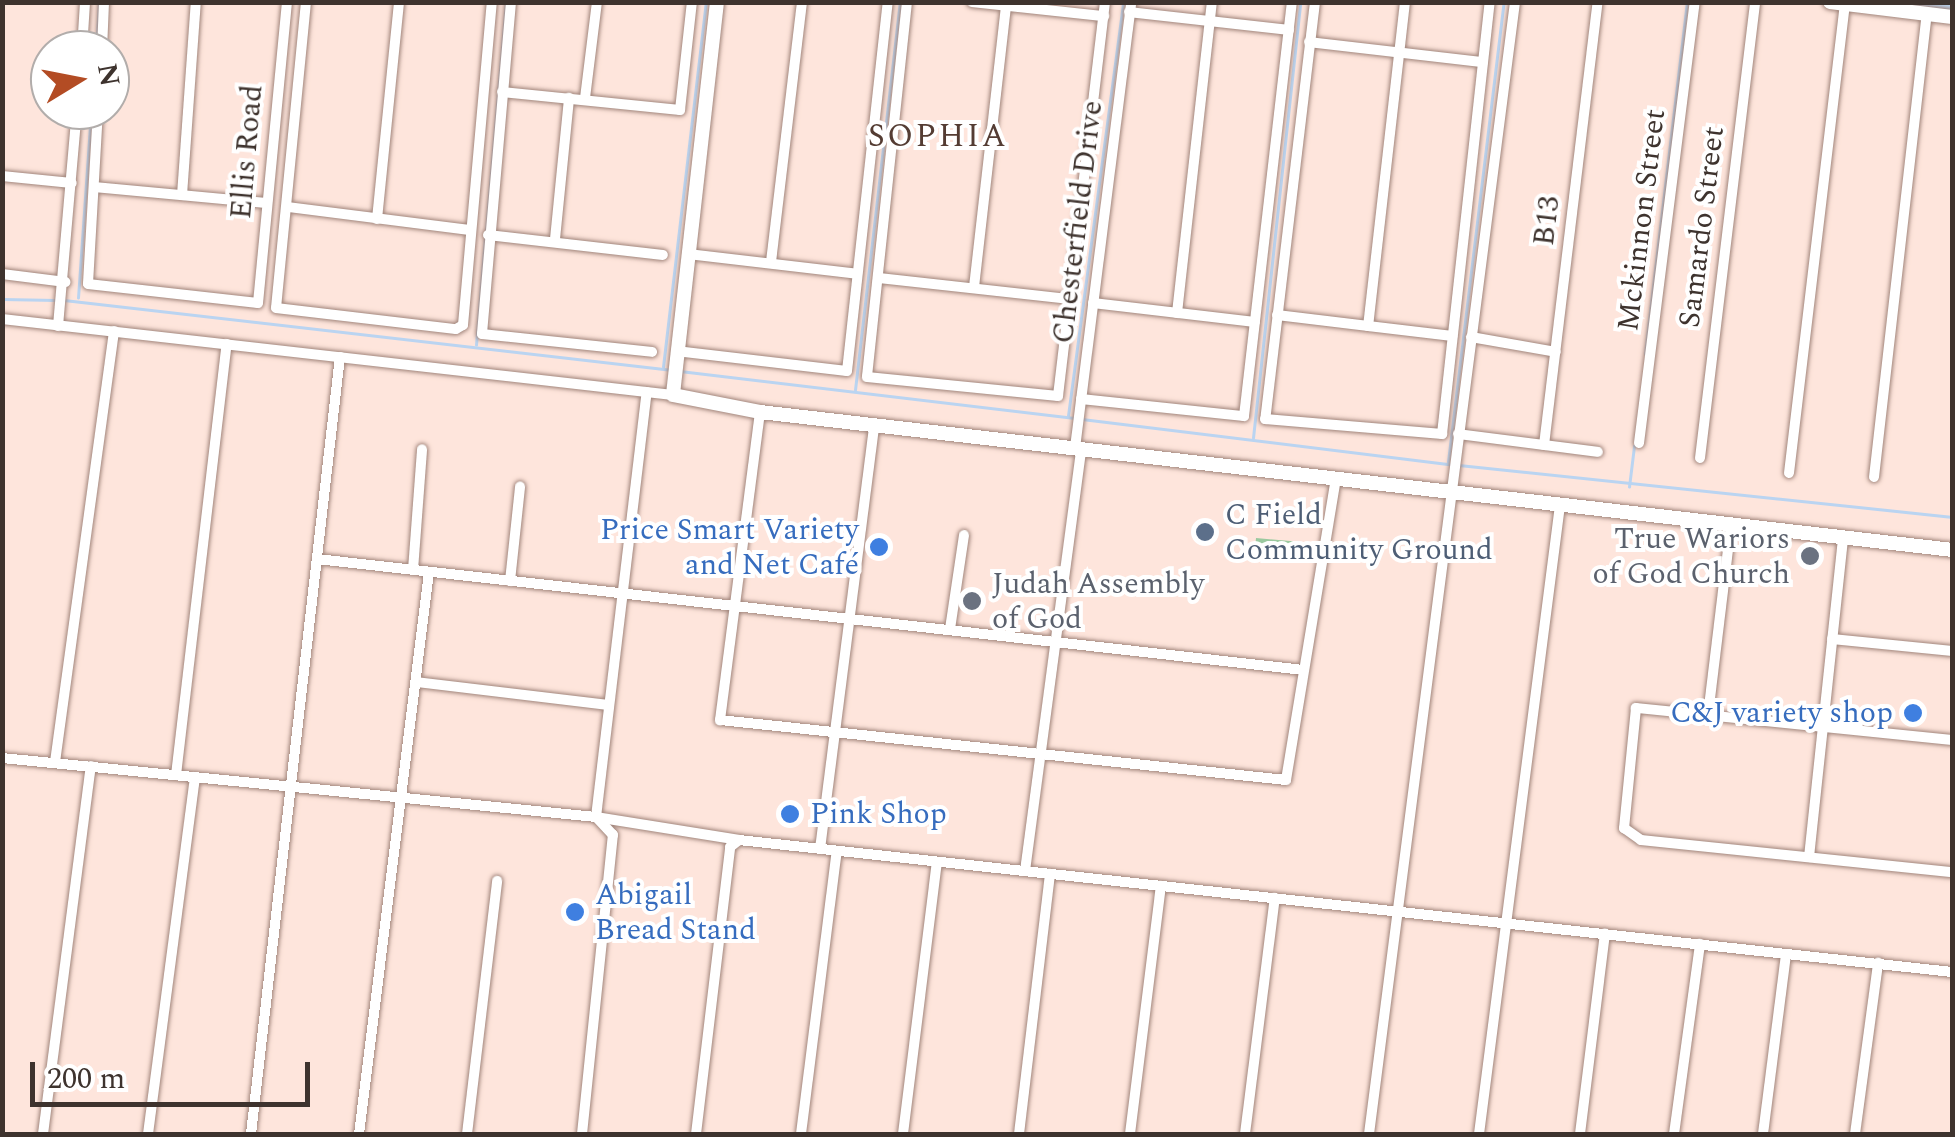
<!DOCTYPE html>
<html>
<head>
<meta charset="utf-8">
<style>
	body { margin:0 }
	#map { position:relative; width:1955px; height:1137px; overflow:hidden; background:#fee5dc; font-family:Spectral,serif }
	div>[style] { position:absolute }
	.green>* { inset:0; background:#9bc99f; transform-origin:0 0 }
	.stream>* { height:2.5px; margin:-1.25px; padding:0 1.25px; transform-origin:1.25px; border-radius:1.25px; background:#bad4f1 }
	.canal>* { height:10px; margin:-5px; padding:0 5px; transform-origin:5px; border-radius:5px; background:#bad4f1 }
	.roads { filter:drop-shadow(0 0 2px #a1857b) drop-shadow(0 0 2px #a1857b) }
	.street>* { height:10px; margin:-5px; padding:0 5px; transform-origin:5px; border-radius:5px; background:#fff }
	.secondary>* { height:14px; margin:-7px; padding:0 7px; transform-origin:7px; border-radius:7px; background:#fff }
	.dots>* { width:28px; height:28px; translate:-50% -50%; box-sizing:border-box; border:5px solid #fff; border-radius:50% }
	span { translate:-50% -50%; white-space:nowrap; text-align:center; line-height:1.15; -webkit-text-stroke:8px #fff; paint-order:stroke }
	.street-label { font-size:30px; color:#3e332e }
	.service-label { font-size:30px; color:#4e5e75 }
	.left { translate:0 -50%; text-align:left }
	.shop-label { font-size:30px; color:#366cbe }
	.right { translate:-100% -50%; text-align:right }
	.worship-label { font-size:30px; color:#5b616d }
	.neighbourhood-label { font-size:32px; color:#543c33; letter-spacing:2.5px }
	.frame { position:absolute; inset:0; border:5px solid #3e332e; pointer-events:none }
	.north { position:absolute; left:30px; top:30px; width:100px; height:100px; box-sizing:border-box; background:#fff; border:2px solid #b2adab; border-radius:50%; rotate:80deg; font-size:28px; font-weight:700; line-height:40px; text-align:center; color:#3e332e }
	.north::after { content:''; display:block; margin:auto; width:35px; height:45px; background:#b34c24; clip-path:polygon(50% 0,100% 100%,50% 72%,0 100%) }
	.scale { position:absolute; left:30px; top:1062px; width:280px; height:45px; box-sizing:border-box; border:5px solid #3e332e; border-top:0; padding-left:12px; font-size:30px; line-height:35px; white-space:nowrap; color:#3e332e; -webkit-text-stroke:8px #fff; paint-order:stroke }
</style>
</head>
<body>
<div id="map">
	<div class="green">
		<div style="left:1256px;top:538px;width:46px;height:19px;rotate:5deg"></div>
	</div>
	<div class="stream">
		<div style="left:96px;top:50px;width:48px;rotate:-86.4deg"></div>
		<div style="left:486px;top:230px;width:229px;rotate:-85deg"></div>
		<div style="left:78px;top:298px;width:188px;rotate:-86deg"></div>
		<div style="left:2px;top:299px;width:54px;rotate:1.1deg"></div>
		<div style="left:64px;top:300px;width:612px;rotate:6.57deg"></div>
		<div style="left:476px;top:345px;width:107px;rotate:-85.2deg"></div>
		<div style="left:1645px;top:354px;width:354px;rotate:-83.2deg"></div>
		<div style="left:663px;top:367px;width:368px;rotate:-83.3deg"></div>
		<div style="left:680px;top:371px;width:397px;rotate:6.8deg"></div>
		<div style="left:855px;top:390px;width:391px;rotate:-83.4deg"></div>
		<div style="left:1068px;top:416px;width:418px;rotate:-82.4deg"></div>
		<div style="left:1082px;top:419px;width:372px;rotate:7deg"></div>
		<div style="left:1253px;top:438px;width:439px;rotate:-83.8deg"></div>
		<div style="left:1448px;top:462px;width:463px;rotate:-83.1deg"></div>
		<div style="left:1459px;top:465px;width:496px;rotate:6deg"></div>
		<div style="left:1629px;top:487px;width:41px;rotate:-83deg"></div>
	</div>
	<div class="canal">
		<div style="left:1905px;top:2px;width:47px;rotate:7.3deg"></div>
	</div>
	<div class="roads">
		<div class="street">
			<div style="left:306px;top:2px;width:307px;rotate:95.6deg"></div>
			<div style="left:276px;top:308px;width:181px;rotate:6.7deg"></div>
			<div style="left:456px;top:329px;width:8px;rotate:-30deg"></div>
			<div style="left:463px;top:325px;width:324px;rotate:-84.9deg"></div>
			<div style="left:511px;top:2px;width:333px;rotate:95deg"></div>
			<div style="left:482px;top:334px;width:171px;rotate:6deg"></div>
			<div style="left:907px;top:2px;width:377px;rotate:96.1deg"></div>
			<div style="left:867px;top:377px;width:192px;rotate:5.7deg"></div>
			<div style="left:1058px;top:396px;width:397px;rotate:-83.2deg"></div>
			<div style="left:972px;top:2px;width:133px;rotate:6.1deg"></div>
			<div style="left:1315px;top:2px;width:420px;rotate:96.8deg"></div>
			<div style="left:1265px;top:419px;width:178px;rotate:4.8deg"></div>
			<div style="left:1442px;top:434px;width:435px;rotate:-83.7deg"></div>
			<div style="left:1405px;top:2px;width:326px;rotate:96.5deg"></div>
			<div style="left:1368px;top:326px;width:85px;rotate:6.8deg"></div>
			<div style="left:1129px;top:12px;width:161px;rotate:6.4deg"></div>
			<div style="left:1309px;top:42px;width:175px;rotate:6.6deg"></div>
			<div style="left:82px;top:50px;width:48px;rotate:-86.4deg"></div>
			<div style="left:102px;top:50px;width:48px;rotate:-87.6deg"></div>
			<div style="left:502px;top:92px;width:179px;rotate:5.8deg"></div>
			<div style="left:680px;top:110px;width:109px;rotate:-83.7deg"></div>
			<div style="left:585px;top:98px;width:97px;rotate:-82.9deg"></div>
			<div style="left:98px;top:110px;width:174px;rotate:93.3deg"></div>
			<div style="left:88px;top:284px;width:171px;rotate:6.4deg"></div>
			<div style="left:258px;top:303px;width:302px;rotate:-84.5deg"></div>
			<div style="left:2px;top:176px;width:70px;rotate:5.7deg"></div>
			<div style="left:94px;top:187px;width:173px;rotate:5.3deg"></div>
			<div style="left:182px;top:195px;width:194px;rotate:-85.9deg"></div>
			<div style="left:288px;top:207px;width:184px;rotate:7.2deg"></div>
			<div style="left:377px;top:219px;width:218px;rotate:-84.2deg"></div>
			<div style="left:488px;top:235px;width:176px;rotate:6.5deg"></div>
			<div style="left:555px;top:239px;width:142px;rotate:-84.3deg"></div>
			<div style="left:688px;top:254px;width:170px;rotate:6.7deg"></div>
			<div style="left:771px;top:262px;width:262px;rotate:-83.2deg"></div>
			<div style="left:2px;top:274px;width:64px;rotate:7.2deg"></div>
			<div style="left:879px;top:278px;width:190px;rotate:6.3deg"></div>
			<div style="left:974px;top:287px;width:282px;rotate:-83.5deg"></div>
			<div style="left:1093px;top:303px;width:163px;rotate:6.7deg"></div>
			<div style="left:1177px;top:313px;width:313px;rotate:-83.6deg"></div>
			<div style="left:1277px;top:315px;width:92px;rotate:6.9deg"></div>
			<div style="left:2px;top:319px;width:675px;rotate:6.46deg"></div>
			<div style="left:58px;top:326px;width:217px;rotate:-85deg"></div>
			<div style="left:1471px;top:337px;width:86px;rotate:10deg"></div>
			<div style="left:676px;top:351px;width:172px;rotate:6.7deg"></div>
			<div style="left:847px;top:371px;width:371px;rotate:-83.7deg"></div>
			<div style="left:1081px;top:399px;width:164px;rotate:6deg"></div>
			<div style="left:1244px;top:416px;width:417px;rotate:-83.4deg"></div>
			<div style="left:760px;top:412px;width:311px;rotate:97.4deg"></div>
			<div style="left:720px;top:720px;width:569px;rotate:6.05deg"></div>
			<div style="left:1286px;top:780px;width:306px;rotate:-80.6deg"></div>
			<div style="left:1458px;top:434px;width:141px;rotate:7.3deg"></div>
			<div style="left:1639px;top:443px;width:445px;rotate:-82.8deg"></div>
			<div style="left:1544px;top:445px;width:446px;rotate:-83.1deg"></div>
			<div style="left:1075px;top:448px;width:450px;rotate:-82.8deg"></div>
			<div style="left:1700px;top:458px;width:459px;rotate:-83.1deg"></div>
			<div style="left:1789px;top:473px;width:472px;rotate:-83.2deg"></div>
			<div style="left:1874px;top:477px;width:466px;rotate:-83.5deg"></div>
			<div style="left:317px;top:559px;width:992px;rotate:6.42deg"></div>
			<div style="left:413px;top:570px;width:121px;rotate:-85.7deg"></div>
			<div style="left:510px;top:581px;width:95px;rotate:-83.9deg"></div>
			<div style="left:950px;top:629px;width:95px;rotate:-81.5deg"></div>
			<div style="left:1832px;top:639px;width:121px;rotate:5.7deg"></div>
			<div style="left:416px;top:682px;width:193px;rotate:6.8deg"></div>
			<div style="left:1708px;top:715px;width:192px;rotate:-83.1deg"></div>
			<div style="left:1952px;top:740px;width:318px;rotate:-174.2deg"></div>
			<div style="left:1636px;top:708px;width:121px;rotate:95.7deg"></div>
			<div style="left:1624px;top:828px;width:21px;rotate:35deg"></div>
			<div style="left:1641px;top:840px;width:313px;rotate:5.9deg"></div>
			<div style="left:2px;top:758px;width:597px;rotate:5.67deg"></div>
			<div style="left:596px;top:817px;width:145px;rotate:9.1deg"></div>
			<div style="left:739px;top:840px;width:1220px;rotate:6.21deg"></div>
			<div style="left:55px;top:762px;width:435px;rotate:-82.2deg"></div>
			<div style="left:176px;top:775px;width:434px;rotate:-83.3deg"></div>
			<div style="left:820px;top:849px;width:427px;rotate:-82.7deg"></div>
			<div style="left:1809px;top:857px;width:322px;rotate:-83.9deg"></div>
			<div style="left:1025px;top:871px;width:426px;rotate:-82.4deg"></div>
			<div style="left:43px;top:1134px;width:371px;rotate:-82.6deg"></div>
			<div style="left:148px;top:1134px;width:360px;rotate:-82.5deg"></div>
			<div style="left:251px;top:1134px;width:782px;rotate:-83.47deg"></div>
			<div style="left:359px;top:1134px;width:566px;rotate:-82.9deg"></div>
			<div style="left:467px;top:1134px;width:255px;rotate:-83.2deg"></div>
			<div style="left:582px;top:1134px;width:301px;rotate:-84.1deg"></div>
			<div style="left:613px;top:835px;width:25px;rotate:-133deg"></div>
			<div style="left:596px;top:817px;width:428px;rotate:-83.2deg"></div>
			<div style="left:696px;top:1134px;width:289px;rotate:-83.2deg"></div>
			<div style="left:730px;top:847px;width:11px;rotate:-38deg"></div>
			<div style="left:801px;top:1134px;width:285px;rotate:-82.8deg"></div>
			<div style="left:903px;top:1134px;width:274px;rotate:-82.9deg"></div>
			<div style="left:1019px;top:1134px;width:262px;rotate:-83.2deg"></div>
			<div style="left:1130px;top:1134px;width:250px;rotate:-82.9deg"></div>
			<div style="left:1245px;top:1134px;width:238px;rotate:-82.8deg"></div>
			<div style="left:1369px;top:1134px;width:1141px;rotate:-82.65deg"></div>
			<div style="left:1479px;top:1134px;width:634px;rotate:-82.66deg"></div>
			<div style="left:1580px;top:1134px;width:202px;rotate:-82.9deg"></div>
			<div style="left:1674px;top:1134px;width:192px;rotate:-82.2deg"></div>
			<div style="left:1763px;top:1134px;width:181px;rotate:-82.7deg"></div>
			<div style="left:1855px;top:1134px;width:173px;rotate:-82.3deg"></div>
		</div>
		<div class="secondary">
			<div style="left:717px;top:2px;width:395px;rotate:96.4deg"></div>
			<div style="left:673px;top:395px;width:89px;rotate:11.1deg"></div>
			<div style="left:760px;top:412px;width:1200px;rotate:6.6deg"></div>
			<div style="left:1830px;top:2px;width:123px;rotate:7deg"></div>
		</div>
	</div>
	<div class="dots">
		<div style="left:1205px;top:532px;background:#5c6f8a"></div>
		<div style="left:879px;top:547px;background:#3f7fe0"></div>
		<div style="left:1810px;top:556px;background:#6b7280"></div>
		<div style="left:972px;top:601px;background:#6b7280"></div>
		<div style="left:1913px;top:713px;background:#3f7fe0"></div>
		<div style="left:790px;top:814px;background:#3f7fe0"></div>
		<div style="left:575px;top:912px;background:#3f7fe0"></div>
	</div>
	<div class="street-label">
		<span style="left:247px;top:152px;rotate:-85deg">Ellis Road</span>
		<span style="left:1642px;top:220px;rotate:-83deg">Mckinnon Street</span>
		<span style="left:1547px;top:221px;rotate:-83deg">B13</span>
		<span style="left:1078px;top:222px;rotate:-83deg">Chesterfield Drive</span>
		<span style="left:1702px;top:227px;rotate:-83deg">Samardo Street</span>
	</div>
	<div class="service-label">
		<span class="left" style="left:1225px;top:532px">C Field<br>Community Ground</span>
	</div>
	<div class="shop-label">
		<span class="right" style="left:859px;top:547px">Price Smart Variety<br>and Net Café</span>
		<span class="right" style="left:1893px;top:713px">C&amp;J variety shop</span>
		<span class="left" style="left:810px;top:814px">Pink Shop</span>
		<span class="left" style="left:595px;top:912px">Abigail<br>Bread Stand</span>
	</div>
	<div class="worship-label">
		<span class="right" style="left:1790px;top:556px">True Wariors<br>of God Church</span>
		<span class="left" style="left:992px;top:601px">Judah Assembly<br>of God</span>
	</div>
	<div class="neighbourhood-label">
		<span style="left:938px;top:137px">SOPHIA</span>
	</div>
	<div class="frame"></div>
	<div class="north">N</div>
	<div class="scale">200 m</div>
</div>
</body>
</html>
